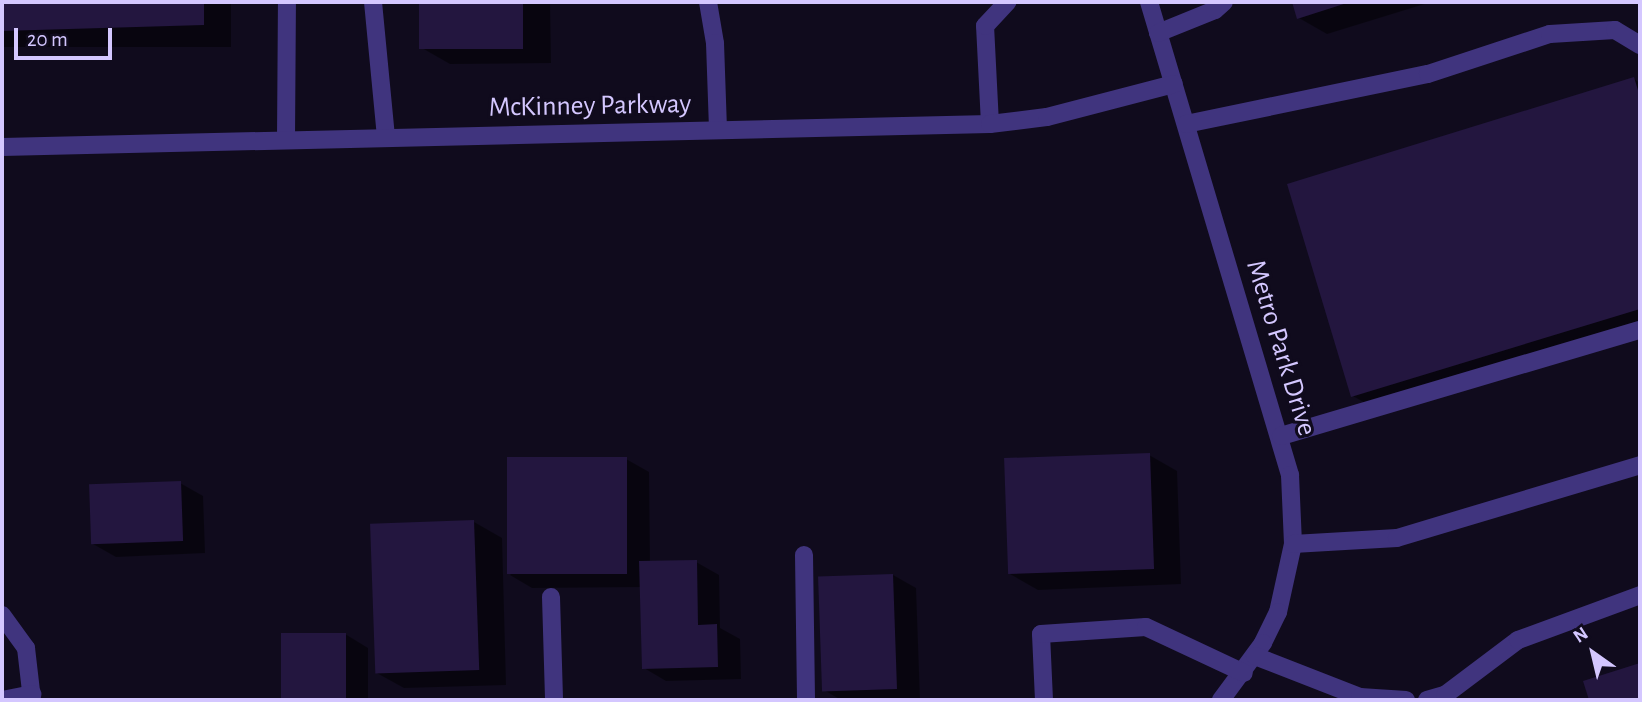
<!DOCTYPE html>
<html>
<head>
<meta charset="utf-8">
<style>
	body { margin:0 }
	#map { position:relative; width:1642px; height:702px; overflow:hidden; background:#100b1d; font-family:"Alegreya Sans",sans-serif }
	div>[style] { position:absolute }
	.shadow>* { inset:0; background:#0007; transform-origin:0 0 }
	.building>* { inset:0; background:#23163f; transform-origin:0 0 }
	.minor>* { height:18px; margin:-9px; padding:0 9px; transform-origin:9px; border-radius:9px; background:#40347e }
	span { translate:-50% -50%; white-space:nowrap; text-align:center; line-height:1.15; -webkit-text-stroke:6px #100b1d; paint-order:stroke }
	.street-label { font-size:28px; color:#d4c7ff }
	.frame { position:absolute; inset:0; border:4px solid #d4c7ff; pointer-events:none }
	.north { position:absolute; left:1558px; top:618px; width:70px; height:70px; -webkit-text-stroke:5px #100b1d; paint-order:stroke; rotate:326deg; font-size:19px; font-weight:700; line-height:28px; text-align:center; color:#d4c7ff }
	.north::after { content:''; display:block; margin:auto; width:24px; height:32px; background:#d4c7ff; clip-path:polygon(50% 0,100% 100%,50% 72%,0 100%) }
	.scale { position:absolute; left:14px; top:28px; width:98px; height:32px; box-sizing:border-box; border:4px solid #d4c7ff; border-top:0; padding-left:9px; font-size:21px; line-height:24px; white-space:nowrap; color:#d4c7ff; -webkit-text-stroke:5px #100b1d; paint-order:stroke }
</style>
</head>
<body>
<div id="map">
	<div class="shadow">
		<div style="left:2px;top:2px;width:229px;height:45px"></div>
		<div style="clip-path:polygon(421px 2px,550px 2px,551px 63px,450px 64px,422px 48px)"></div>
		<div style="clip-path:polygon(1294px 2px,1431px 2px,1327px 34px,1299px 18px)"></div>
		<div style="clip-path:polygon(1634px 79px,1640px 83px,1640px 333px,1381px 412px,1353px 396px)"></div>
		<div style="clip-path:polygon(1149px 455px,1177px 471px,1181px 584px,1038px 590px,1010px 574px)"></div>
		<div style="clip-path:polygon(626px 459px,649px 472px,650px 563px,696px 562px,719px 575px,720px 628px,740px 639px,741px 679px,666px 681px,644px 668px,642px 587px,532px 588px,510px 575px)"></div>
		<div style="clip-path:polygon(180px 483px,203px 496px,205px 553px,116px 557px,93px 544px)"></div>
		<div style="clip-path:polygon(474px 522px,502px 538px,506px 685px,404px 688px,375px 672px)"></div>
		<div style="clip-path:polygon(893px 575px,916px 588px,920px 700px,841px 700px,824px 690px)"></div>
		<div style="clip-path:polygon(345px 634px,368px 648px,368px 700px,283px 700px,283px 635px)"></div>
	</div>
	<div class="building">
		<div style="clip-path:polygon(2px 2px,204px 2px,204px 25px,2px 31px)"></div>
		<div style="left:419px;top:2px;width:104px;height:47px"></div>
		<div style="clip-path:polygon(1292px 2px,1350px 2px,1297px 19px)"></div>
		<div style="clip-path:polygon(1634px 77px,1640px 97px,1640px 309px,1351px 397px,1287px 184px)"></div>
		<div style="left:1150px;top:453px;width:116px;height:146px;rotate:88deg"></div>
		<div style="left:627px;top:457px;width:117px;height:120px;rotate:90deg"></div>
		<div style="left:181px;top:481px;width:60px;height:92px;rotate:88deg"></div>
		<div style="left:474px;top:520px;width:150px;height:104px;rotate:88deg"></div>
		<div style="clip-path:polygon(697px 560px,698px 625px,717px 624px,718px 667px,642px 669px,639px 561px)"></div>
		<div style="left:893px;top:574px;width:115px;height:75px;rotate:88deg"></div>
		<div style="left:281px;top:633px;width:65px;height:67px"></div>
		<div style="clip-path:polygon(1640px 663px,1640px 700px,1589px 700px,1583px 681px)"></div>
	</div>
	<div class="minor">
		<div style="left:373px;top:2px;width:135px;rotate:84.5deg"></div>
		<div style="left:708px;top:2px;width:42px;rotate:80.3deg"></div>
		<div style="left:715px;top:43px;width:87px;rotate:88deg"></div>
		<div style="left:1149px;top:2px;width:494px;rotate:73.4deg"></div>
		<div style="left:1290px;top:475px;width:69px;rotate:87.5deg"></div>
		<div style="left:1293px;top:544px;width:70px;rotate:102.4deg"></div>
		<div style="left:1278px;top:612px;width:34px;rotate:116deg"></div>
		<div style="left:1263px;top:643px;width:71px;rotate:126.4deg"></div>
		<div style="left:1158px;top:33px;width:61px;rotate:-22deg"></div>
		<div style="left:1215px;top:10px;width:12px;rotate:-42deg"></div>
		<div style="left:990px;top:124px;width:98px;rotate:-92.9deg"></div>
		<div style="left:985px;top:26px;width:33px;rotate:-47deg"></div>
		<div style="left:1186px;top:124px;width:247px;rotate:-11.7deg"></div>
		<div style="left:1428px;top:74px;width:128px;rotate:-18.2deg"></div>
		<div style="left:1550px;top:34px;width:65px;rotate:-3.5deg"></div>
		<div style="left:1615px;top:30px;width:29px;rotate:31deg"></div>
		<div style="left:286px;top:138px;width:136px;rotate:-89.6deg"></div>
		<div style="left:2px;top:147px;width:988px;rotate:-1.33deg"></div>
		<div style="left:990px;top:124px;width:57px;rotate:-7deg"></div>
		<div style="left:1047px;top:117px;width:131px;rotate:-14.6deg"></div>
		<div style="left:1281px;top:436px;width:374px;rotate:-16.5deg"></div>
		<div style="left:1293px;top:544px;width:104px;rotate:-3.3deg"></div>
		<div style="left:1397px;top:538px;width:254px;rotate:-16.7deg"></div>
		<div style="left:804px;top:555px;width:145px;rotate:89.2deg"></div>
		<div style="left:551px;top:597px;width:103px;rotate:88.3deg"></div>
		<div style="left:2px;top:615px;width:41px;rotate:54deg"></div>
		<div style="left:26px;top:648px;width:52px;rotate:83.4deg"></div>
		<div style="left:1255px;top:656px;width:113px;rotate:21.3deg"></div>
		<div style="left:1360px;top:697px;width:46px;rotate:3.7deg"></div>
		<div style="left:2px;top:700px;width:31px;rotate:-11deg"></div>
		<div style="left:1044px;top:700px;width:66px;rotate:-92.6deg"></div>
		<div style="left:1041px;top:634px;width:105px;rotate:-3.8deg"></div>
		<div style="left:1146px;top:627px;width:108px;rotate:25.1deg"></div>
		<div style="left:1427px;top:700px;width:19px;rotate:-16deg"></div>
		<div style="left:1445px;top:695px;width:91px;rotate:-37deg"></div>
		<div style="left:1518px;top:640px;width:130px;rotate:-20.2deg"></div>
	</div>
	<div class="street-label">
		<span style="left:590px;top:106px;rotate:-1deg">McKinney Parkway</span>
		<span style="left:1281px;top:348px;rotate:73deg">Metro Park Drive</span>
	</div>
	<div class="frame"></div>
	<div class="north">N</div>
	<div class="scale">20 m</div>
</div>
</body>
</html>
